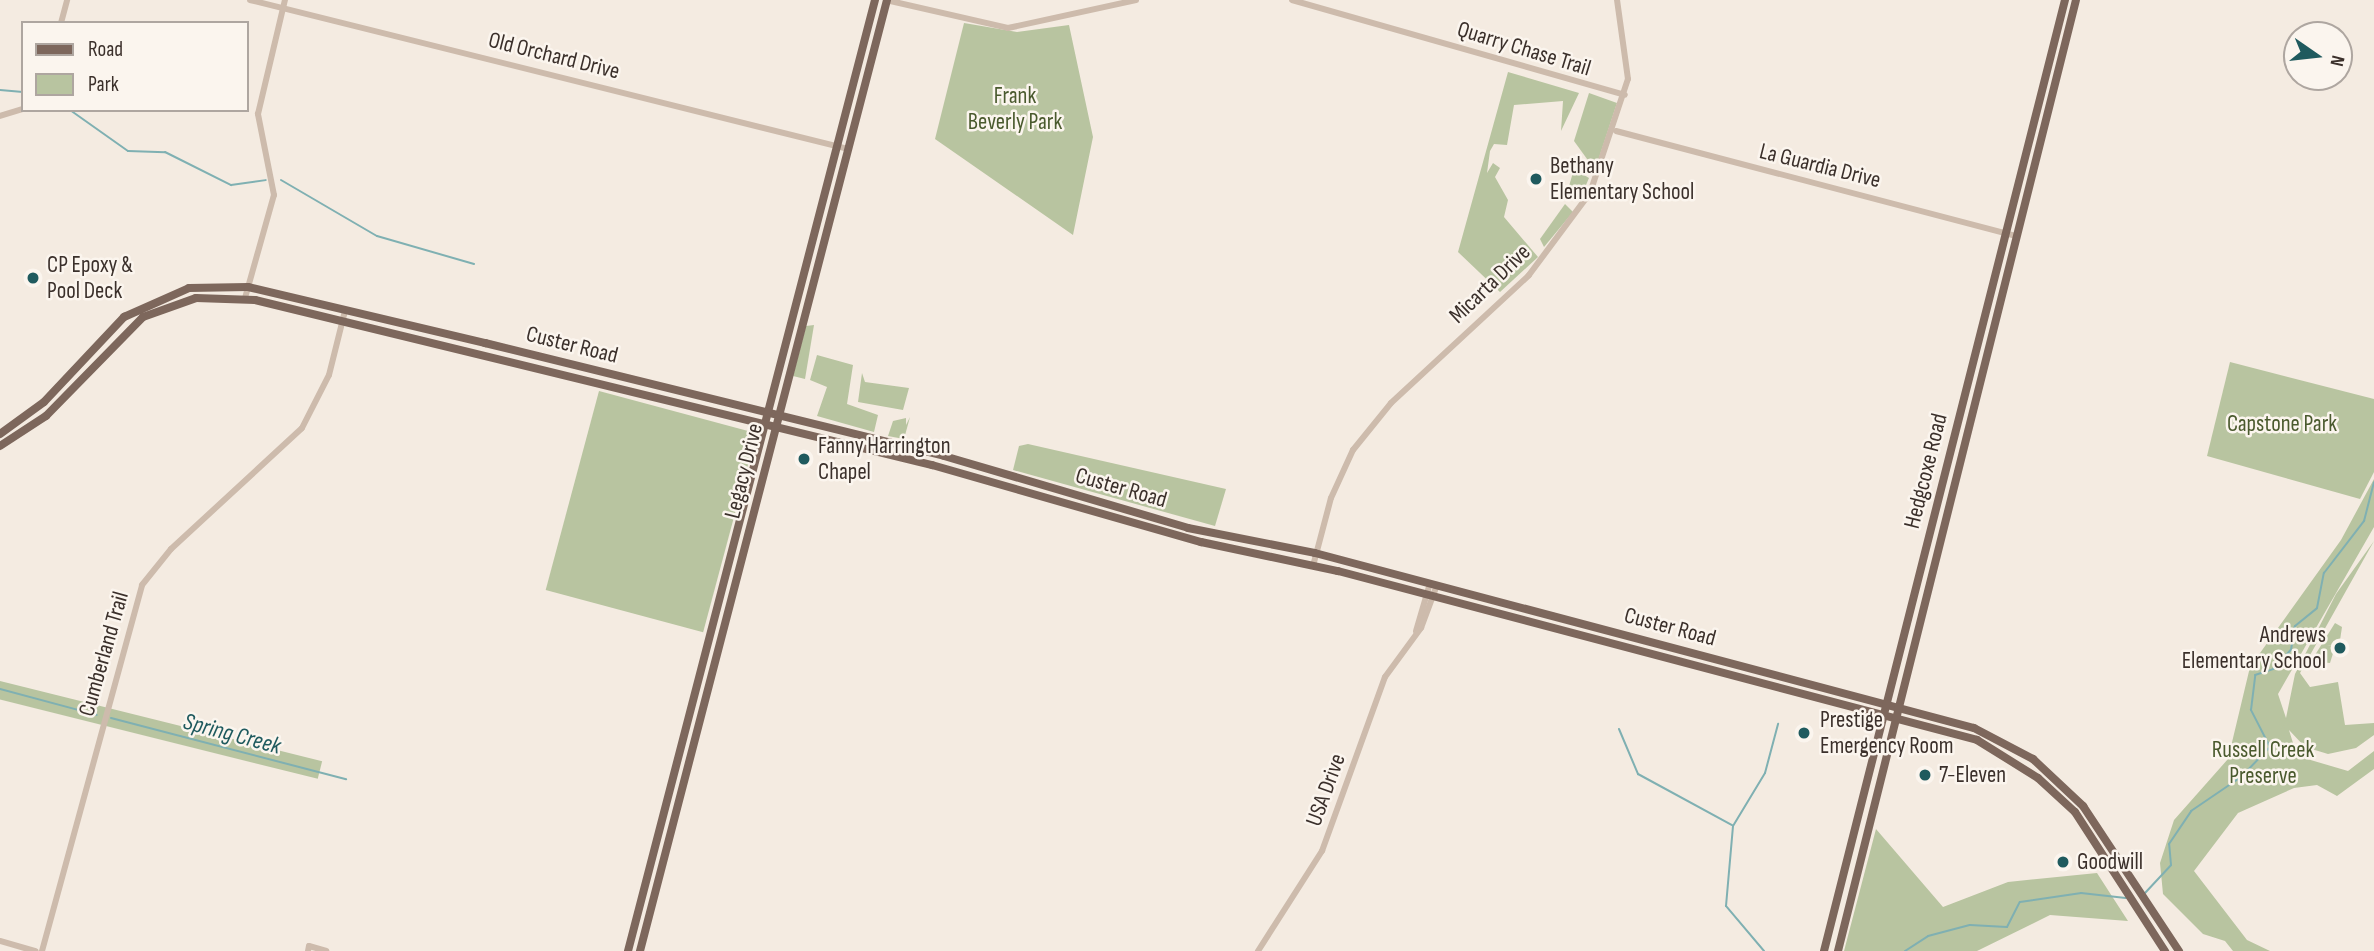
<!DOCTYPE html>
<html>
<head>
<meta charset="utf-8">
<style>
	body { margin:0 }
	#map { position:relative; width:2374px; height:951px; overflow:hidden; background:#f4ebe1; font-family:"Sofia Sans Condensed",sans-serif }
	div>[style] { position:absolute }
	.green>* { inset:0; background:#b8c4a0; transform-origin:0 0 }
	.stream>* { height:2px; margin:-1px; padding:0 1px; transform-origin:1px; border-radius:1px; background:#7fb0b2 }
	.minor>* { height:6px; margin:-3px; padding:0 3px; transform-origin:3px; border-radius:3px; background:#cdbbac }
	.major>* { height:8px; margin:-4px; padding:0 4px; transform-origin:4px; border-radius:4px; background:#7d675c }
	.dots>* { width:19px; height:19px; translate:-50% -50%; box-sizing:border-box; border:4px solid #fbf5ee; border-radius:50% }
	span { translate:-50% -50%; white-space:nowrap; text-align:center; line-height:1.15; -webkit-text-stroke:5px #fbf5ee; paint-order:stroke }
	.street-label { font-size:23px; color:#3b302b }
	.park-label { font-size:23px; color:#4a5a2e }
	.poi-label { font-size:23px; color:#3b302b }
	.left { translate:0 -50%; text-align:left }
	.right { translate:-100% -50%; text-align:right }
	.water-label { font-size:24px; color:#1f5a5e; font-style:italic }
	.legend { position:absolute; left:21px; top:21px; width:228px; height:91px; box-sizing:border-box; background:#fbf5ee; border:2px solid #aea6a0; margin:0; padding:9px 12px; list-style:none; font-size:21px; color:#3b302b }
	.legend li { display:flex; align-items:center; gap:14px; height:35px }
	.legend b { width:35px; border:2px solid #aea6a0 }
	.north { position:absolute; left:2283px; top:21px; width:70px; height:70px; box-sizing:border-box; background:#fbf5ee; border:2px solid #aea6a0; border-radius:50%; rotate:104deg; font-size:19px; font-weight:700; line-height:28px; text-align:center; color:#3b302b }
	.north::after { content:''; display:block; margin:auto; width:24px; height:32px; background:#1f5a5e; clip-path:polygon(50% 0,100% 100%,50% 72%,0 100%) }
</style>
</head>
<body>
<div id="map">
	<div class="green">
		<div style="clip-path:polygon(964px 23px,1017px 32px,1069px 25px,1093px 137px,1073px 235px,935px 139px)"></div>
		<div style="clip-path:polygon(1508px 72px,1579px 93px,1561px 131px,1563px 101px,1514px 105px,1507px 145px,1494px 144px,1490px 151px,1487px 173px,1493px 163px,1500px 168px,1495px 177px,1508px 200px,1504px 217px,1538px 257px,1500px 292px,1458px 252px)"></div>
		<div style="clip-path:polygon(1589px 93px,1617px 103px,1595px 170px,1574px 141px)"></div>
		<div style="clip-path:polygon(1574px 169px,1589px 178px,1580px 199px,1567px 193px)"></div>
		<div style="clip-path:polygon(1565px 204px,1573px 212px,1544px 247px,1540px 239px)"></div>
		<div style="clip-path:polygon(814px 325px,805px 379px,793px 376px,806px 326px)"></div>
		<div style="clip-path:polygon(817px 355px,853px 365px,847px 404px,878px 415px,874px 432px,817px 416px,827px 387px,810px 380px)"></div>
		<div style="clip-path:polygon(2230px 362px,2374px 399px,2374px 472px,2360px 499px,2207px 456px)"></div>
		<div style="clip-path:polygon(862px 373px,865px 382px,909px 388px,903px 410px,858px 402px)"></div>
		<div style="left:599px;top:391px;width:163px;height:206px;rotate:15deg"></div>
		<div style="clip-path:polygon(910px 417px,904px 439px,888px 436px,893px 421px,906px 418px,906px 425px)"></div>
		<div style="clip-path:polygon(1028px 444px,1226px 489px,1215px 526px,1013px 470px,1019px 446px)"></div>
		<div style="clip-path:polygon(2374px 479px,2374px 527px,2278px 694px,2286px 718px,2295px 674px,2336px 594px,2374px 541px,2300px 673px,2310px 687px,2338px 682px,2345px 725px,2374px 723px,2374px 735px,2356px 748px,2328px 754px,2305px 747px,2289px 730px,2297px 756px,2348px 771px,2374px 751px,2374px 769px,2337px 796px,2317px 785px,2294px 788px,2238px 813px,2194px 871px,2247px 940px,2270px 951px,2233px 951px,2225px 941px,2203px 934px,2163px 894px,2160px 863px,2174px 820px,2228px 759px,2250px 667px,2341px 540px)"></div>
		<div style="clip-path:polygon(2335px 623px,2342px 627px,2339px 647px,2327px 645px,2335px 647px,2330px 663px,2319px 662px,2315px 655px)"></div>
		<div style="left:0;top:681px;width:332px;height:18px;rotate:14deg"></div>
		<div style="clip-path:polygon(1876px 829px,1943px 907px,2008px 882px,2097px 873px,2128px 921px,2050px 915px,1977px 951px,1844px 951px)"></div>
	</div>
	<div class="stream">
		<div style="left:0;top:90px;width:23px;rotate:5deg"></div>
		<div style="left:70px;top:110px;width:71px;rotate:35.3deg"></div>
		<div style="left:128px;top:151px;width:37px;rotate:2deg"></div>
		<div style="left:165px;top:152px;width:74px;rotate:26.6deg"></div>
		<div style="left:231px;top:185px;width:35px;rotate:-8deg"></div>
		<div style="left:281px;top:180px;width:111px;rotate:30.3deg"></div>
		<div style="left:377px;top:236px;width:101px;rotate:16.1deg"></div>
		<div style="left:0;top:689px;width:100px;rotate:15deg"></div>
		<div style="left:111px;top:718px;width:243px;rotate:14.6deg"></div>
		<div style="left:1619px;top:729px;width:49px;rotate:67.1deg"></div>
		<div style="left:1638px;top:774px;width:107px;rotate:28.5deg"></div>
		<div style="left:2145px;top:893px;width:38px;rotate:-47deg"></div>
		<div style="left:2171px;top:865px;width:21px;rotate:-95deg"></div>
		<div style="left:2169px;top:844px;width:40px;rotate:-56deg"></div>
		<div style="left:2191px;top:811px;width:60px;rotate:-34.2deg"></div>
		<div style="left:2241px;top:777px;width:42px;rotate:-46deg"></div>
		<div style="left:2270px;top:747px;width:42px;rotate:-117.2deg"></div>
		<div style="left:2251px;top:710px;width:35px;rotate:-83deg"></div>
		<div style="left:2255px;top:675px;width:19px;rotate:-18deg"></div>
		<div style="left:2273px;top:669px;width:26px;rotate:-47deg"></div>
		<div style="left:2291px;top:650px;width:24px;rotate:-81deg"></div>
		<div style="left:2295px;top:626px;width:28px;rotate:-39deg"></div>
		<div style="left:2317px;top:608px;width:36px;rotate:-79deg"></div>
		<div style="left:2324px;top:573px;width:66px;rotate:-52.4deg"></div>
		<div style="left:2364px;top:521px;width:40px;rotate:-75.6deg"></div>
		<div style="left:1764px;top:951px;width:59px;rotate:-130.2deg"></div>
		<div style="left:1726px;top:906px;width:80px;rotate:-85deg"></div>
		<div style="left:1733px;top:826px;width:62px;rotate:-58.9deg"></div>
		<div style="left:1765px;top:773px;width:51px;rotate:-75.1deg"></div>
		<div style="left:1905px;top:951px;width:27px;rotate:-33deg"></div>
		<div style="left:1928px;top:936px;width:43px;rotate:-14.7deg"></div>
		<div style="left:1970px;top:925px;width:37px;rotate:3deg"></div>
		<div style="left:2007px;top:927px;width:28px;rotate:-63deg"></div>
		<div style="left:2020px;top:902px;width:62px;rotate:-8.4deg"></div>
		<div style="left:2081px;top:893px;width:45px;rotate:6.3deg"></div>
	</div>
	<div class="minor">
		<div style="left:250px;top:0;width:616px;rotate:13.99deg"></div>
		<div style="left:886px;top:0;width:125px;rotate:12.9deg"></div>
		<div style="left:1008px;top:28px;width:131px;rotate:-12.3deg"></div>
		<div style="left:1292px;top:0;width:346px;rotate:15.9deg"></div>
		<div style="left:61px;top:23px;width:24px;rotate:-75deg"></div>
		<div style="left:0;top:116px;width:24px;rotate:-17deg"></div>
		<div style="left:1616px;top:131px;width:413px;rotate:14.7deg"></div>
		<div style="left:245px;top:298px;width:107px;rotate:-74.3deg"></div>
		<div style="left:274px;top:195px;width:83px;rotate:-101.2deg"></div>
		<div style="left:258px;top:114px;width:117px;rotate:-76.7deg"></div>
		<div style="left:1313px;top:566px;width:70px;rotate:-75.2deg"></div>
		<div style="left:1331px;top:498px;width:53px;rotate:-65.4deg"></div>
		<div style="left:1353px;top:450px;width:60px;rotate:-51deg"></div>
		<div style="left:1391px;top:403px;width:188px;rotate:-42.8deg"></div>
		<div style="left:1529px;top:275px;width:102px;rotate:-53.4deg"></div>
		<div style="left:1590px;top:193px;width:120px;rotate:-71.6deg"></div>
		<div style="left:1628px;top:79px;width:80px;rotate:-97.9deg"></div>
		<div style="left:1416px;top:631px;width:50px;rotate:-73.7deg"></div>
		<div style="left:0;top:941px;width:37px;rotate:16deg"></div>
		<div style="left:42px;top:951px;width:379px;rotate:-74.7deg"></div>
		<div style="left:142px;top:585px;width:46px;rotate:-51.1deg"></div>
		<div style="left:171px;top:549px;width:178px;rotate:-42.7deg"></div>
		<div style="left:302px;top:428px;width:59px;rotate:-63deg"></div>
		<div style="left:329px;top:375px;width:66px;rotate:-76deg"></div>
		<div style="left:308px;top:951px;width:5px;rotate:-79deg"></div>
		<div style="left:309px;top:946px;width:18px;rotate:16deg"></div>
		<div style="left:1258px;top:951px;width:119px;rotate:-57.4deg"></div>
		<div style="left:1322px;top:851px;width:185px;rotate:-70.1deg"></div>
		<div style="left:1385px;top:677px;width:61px;rotate:-53.7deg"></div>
		<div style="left:1421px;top:628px;width:46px;rotate:-69.6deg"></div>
	</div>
	<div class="major">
		<div style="left:0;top:434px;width:54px;rotate:-36deg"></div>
		<div style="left:44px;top:402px;width:117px;rotate:-46.7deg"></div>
		<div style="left:124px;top:317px;width:71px;rotate:-24deg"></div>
		<div style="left:189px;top:288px;width:59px;rotate:-1deg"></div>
		<div style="left:248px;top:287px;width:244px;rotate:13.3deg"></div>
		<div style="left:485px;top:343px;width:473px;rotate:13.8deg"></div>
		<div style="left:944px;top:456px;width:254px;rotate:16.4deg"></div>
		<div style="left:1188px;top:528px;width:129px;rotate:11.1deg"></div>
		<div style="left:1315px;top:553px;width:682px;rotate:14.87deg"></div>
		<div style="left:1974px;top:728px;width:67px;rotate:27.7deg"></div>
		<div style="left:2033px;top:759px;width:69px;rotate:43.2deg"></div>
		<div style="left:2083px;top:806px;width:174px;rotate:56.5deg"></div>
		<div style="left:0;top:446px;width:55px;rotate:-33.1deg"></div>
		<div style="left:46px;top:416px;width:139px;rotate:-45.6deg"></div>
		<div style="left:143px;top:317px;width:56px;rotate:-19.7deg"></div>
		<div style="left:196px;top:298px;width:59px;rotate:1.9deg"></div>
		<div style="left:255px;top:300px;width:697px;rotate:13.7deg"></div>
		<div style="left:932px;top:465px;width:280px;rotate:16deg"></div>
		<div style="left:1201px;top:542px;width:140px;rotate:12deg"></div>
		<div style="left:1338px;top:571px;width:661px;rotate:14.81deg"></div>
		<div style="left:1977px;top:740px;width:72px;rotate:31.9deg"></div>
		<div style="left:2038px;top:778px;width:50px;rotate:42.6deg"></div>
		<div style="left:2075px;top:812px;width:166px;rotate:57.1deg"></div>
		<div style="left:628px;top:951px;width:983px;rotate:-75.44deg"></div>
		<div style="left:640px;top:951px;width:983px;rotate:-75.44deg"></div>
		<div style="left:1824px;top:951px;width:981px;rotate:-75.78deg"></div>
		<div style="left:1838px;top:951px;width:980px;rotate:-75.95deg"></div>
	</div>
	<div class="dots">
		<div style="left:1536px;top:179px;background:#1f5a5e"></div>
		<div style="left:33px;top:278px;background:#1f5a5e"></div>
		<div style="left:804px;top:459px;background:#1f5a5e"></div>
		<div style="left:2340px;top:648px;background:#1f5a5e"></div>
		<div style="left:1804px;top:733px;background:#1f5a5e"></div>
		<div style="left:1925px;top:775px;background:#1f5a5e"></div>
		<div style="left:2063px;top:862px;background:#1f5a5e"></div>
	</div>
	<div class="street-label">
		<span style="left:1524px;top:49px;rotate:17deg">Quarry Chase Trail</span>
		<span style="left:554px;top:56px;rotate:14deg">Old Orchard Drive</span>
		<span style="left:1820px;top:166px;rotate:14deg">La Guardia Drive</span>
		<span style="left:1490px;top:284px;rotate:-44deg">Micarta Drive</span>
		<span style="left:572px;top:345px;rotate:14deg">Custer Road</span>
		<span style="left:744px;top:471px;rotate:-76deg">Legacy Drive</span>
		<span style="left:1926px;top:471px;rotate:-76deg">Hedgcoxe Road</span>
		<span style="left:1121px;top:488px;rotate:16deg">Custer Road</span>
		<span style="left:1670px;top:627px;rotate:15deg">Custer Road</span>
		<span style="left:104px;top:654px;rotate:-74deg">Cumberland Trail</span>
		<span style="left:1326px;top:790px;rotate:-70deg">USA Drive</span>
	</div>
	<div class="park-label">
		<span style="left:1015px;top:109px">Frank<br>Beverly Park</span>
		<span style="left:2282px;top:424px">Capstone Park</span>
		<span style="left:2263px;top:763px">Russell Creek<br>Preserve</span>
	</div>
	<div class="poi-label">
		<span class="left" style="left:1550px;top:179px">Bethany<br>Elementary School</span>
		<span class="left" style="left:47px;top:278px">CP Epoxy &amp;<br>Pool Deck</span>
		<span class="left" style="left:818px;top:459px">Fanny Harrington<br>Chapel</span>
		<span class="right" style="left:2326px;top:648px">Andrews<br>Elementary School</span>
		<span class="left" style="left:1820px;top:733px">Prestige<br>Emergency Room</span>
		<span class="left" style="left:1939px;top:775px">7-Eleven</span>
		<span class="left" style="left:2077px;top:862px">Goodwill</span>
	</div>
	<div class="water-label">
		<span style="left:232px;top:734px;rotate:15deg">Spring Creek</span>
	</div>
	<ul class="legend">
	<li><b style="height:9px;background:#7d675c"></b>Road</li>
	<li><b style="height:19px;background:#b8c4a0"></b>Park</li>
	</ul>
	<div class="north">N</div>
</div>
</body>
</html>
